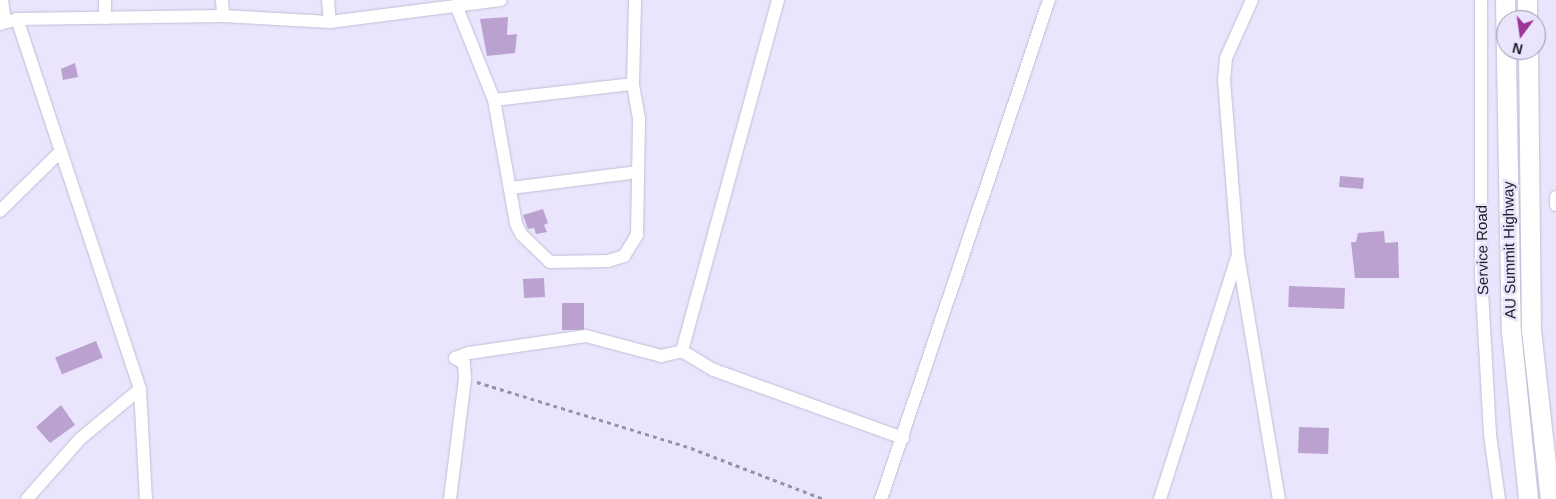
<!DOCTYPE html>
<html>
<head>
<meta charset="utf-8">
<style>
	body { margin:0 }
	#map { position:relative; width:1556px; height:499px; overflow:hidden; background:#eae5fd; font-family:Helvetica,sans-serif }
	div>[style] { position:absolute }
	.building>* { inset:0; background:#bba1d0; transform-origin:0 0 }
	.path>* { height:2.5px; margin-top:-1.25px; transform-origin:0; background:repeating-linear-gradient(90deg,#9692a4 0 4px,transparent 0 8px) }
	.roads { filter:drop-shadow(0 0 1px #c2bdd4) drop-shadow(0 0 1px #c2bdd4) }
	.minor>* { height:12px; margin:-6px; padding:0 6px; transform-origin:6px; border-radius:6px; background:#fff }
	.primary>* { height:19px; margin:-9.5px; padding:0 9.5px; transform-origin:9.5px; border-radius:9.5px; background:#fff }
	span { translate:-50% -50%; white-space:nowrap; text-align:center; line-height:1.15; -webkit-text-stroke:5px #eae5fd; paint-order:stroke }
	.street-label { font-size:15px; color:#1d1b24 }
	.north { position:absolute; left:1496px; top:10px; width:50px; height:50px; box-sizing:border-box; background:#eae5fd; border:1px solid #9894a6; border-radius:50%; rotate:194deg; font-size:14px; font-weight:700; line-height:20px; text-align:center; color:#1d1b24 }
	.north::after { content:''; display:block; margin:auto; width:18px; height:22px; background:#9c3598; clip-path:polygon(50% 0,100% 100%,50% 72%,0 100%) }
</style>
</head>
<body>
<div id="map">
	<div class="building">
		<div style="clip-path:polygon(508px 17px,507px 35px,517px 34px,515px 53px,487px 56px,480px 19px)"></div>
		<div style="clip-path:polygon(75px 63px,78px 77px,63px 80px,61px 69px)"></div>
		<div style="left:1340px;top:176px;width:24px;height:11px;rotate:5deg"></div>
		<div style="clip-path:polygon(543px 209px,548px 223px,544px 225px,547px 232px,536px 234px,534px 228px,528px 229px,523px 215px)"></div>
		<div style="clip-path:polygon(1384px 231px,1385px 243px,1398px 242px,1399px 278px,1355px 278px,1351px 242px,1356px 242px,1358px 233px)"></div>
		<div style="left:544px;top:278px;width:19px;height:21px;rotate:87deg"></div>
		<div style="left:1289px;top:286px;width:56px;height:21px;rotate:2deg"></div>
		<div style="left:562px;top:303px;width:22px;height:27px"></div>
		<div style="left:96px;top:341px;width:18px;height:44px;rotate:68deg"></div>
		<div style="clip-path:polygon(61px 405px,75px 425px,50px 443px,36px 427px)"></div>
		<div style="left:1299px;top:427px;width:30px;height:26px;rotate:2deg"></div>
	</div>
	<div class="path">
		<div style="left:477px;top:382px;width:224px;rotate:17.1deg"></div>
		<div style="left:691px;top:448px;width:142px;rotate:21deg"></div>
	</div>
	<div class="roads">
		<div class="minor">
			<div style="left:2px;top:0;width:22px;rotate:82deg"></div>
			<div style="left:222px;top:0;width:16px;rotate:86deg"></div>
			<div style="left:328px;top:0;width:22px;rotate:85deg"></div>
			<div style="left:1252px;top:0;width:64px;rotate:114.1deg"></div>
			<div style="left:1226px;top:58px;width:22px;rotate:95deg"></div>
			<div style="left:1224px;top:80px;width:176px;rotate:85.4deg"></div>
			<div style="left:1238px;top:255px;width:247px;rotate:80.5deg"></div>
			<div style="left:1481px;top:0;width:273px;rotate:90deg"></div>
			<div style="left:1481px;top:273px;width:162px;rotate:86.8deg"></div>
			<div style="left:1490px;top:435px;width:65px;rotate:82deg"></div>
			<div style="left:456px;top:5px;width:102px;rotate:68.2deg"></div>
			<div style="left:494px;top:100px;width:126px;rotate:79.9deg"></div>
			<div style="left:516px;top:224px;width:11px;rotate:63deg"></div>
			<div style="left:521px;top:234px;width:40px;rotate:44deg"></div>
			<div style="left:550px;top:262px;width:58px;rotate:-1deg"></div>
			<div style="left:608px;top:261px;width:17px;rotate:-17deg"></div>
			<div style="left:624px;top:256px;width:25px;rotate:-58deg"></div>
			<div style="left:637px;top:235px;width:116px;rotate:-89deg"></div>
			<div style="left:639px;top:119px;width:36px;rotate:-100deg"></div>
			<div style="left:633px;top:84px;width:84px;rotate:-88.6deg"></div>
			<div style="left:105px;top:18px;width:18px;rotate:-90deg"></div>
			<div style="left:17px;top:19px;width:390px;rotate:71.6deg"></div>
			<div style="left:140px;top:389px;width:110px;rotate:86.9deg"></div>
			<div style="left:0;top:24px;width:18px;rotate:-16deg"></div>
			<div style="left:17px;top:19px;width:206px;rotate:-0.8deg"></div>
			<div style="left:223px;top:16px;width:107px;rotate:3.2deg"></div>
			<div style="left:330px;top:22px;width:172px;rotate:-7.3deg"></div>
			<div style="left:494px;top:100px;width:140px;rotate:-6.6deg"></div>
			<div style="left:511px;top:188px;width:128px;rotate:-7.2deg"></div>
			<div style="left:1556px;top:197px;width:8px;rotate:90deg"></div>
			<div style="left:0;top:211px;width:83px;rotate:-44.5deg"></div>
			<div style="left:682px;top:351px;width:37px;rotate:31deg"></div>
			<div style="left:714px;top:370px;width:201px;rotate:19.8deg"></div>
			<div style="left:27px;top:499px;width:80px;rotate:-48.5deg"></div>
			<div style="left:80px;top:439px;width:78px;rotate:-39.8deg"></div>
			<div style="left:450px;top:499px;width:122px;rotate:-82.9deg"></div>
			<div style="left:465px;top:378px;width:15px;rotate:-94deg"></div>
			<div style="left:464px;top:363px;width:10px;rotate:-151deg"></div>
			<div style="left:455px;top:358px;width:15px;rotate:-20deg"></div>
			<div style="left:469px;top:353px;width:118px;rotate:-8.3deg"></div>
			<div style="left:586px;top:336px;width:78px;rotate:14.9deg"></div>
			<div style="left:661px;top:356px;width:22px;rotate:-13deg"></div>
			<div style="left:682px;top:351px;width:364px;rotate:-74.7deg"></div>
			<div style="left:881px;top:499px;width:527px;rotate:-71.39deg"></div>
			<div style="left:1160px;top:499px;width:254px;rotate:-72.3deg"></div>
		</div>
		<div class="primary">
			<div style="left:1505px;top:0;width:331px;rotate:89deg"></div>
			<div style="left:1511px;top:331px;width:169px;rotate:84.2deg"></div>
			<div style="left:1527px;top:0;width:20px;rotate:90deg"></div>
			<div style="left:1528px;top:50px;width:280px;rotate:89.4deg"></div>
			<div style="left:1531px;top:330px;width:170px;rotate:83.6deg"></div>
		</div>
	</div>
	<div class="street-label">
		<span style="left:1482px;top:250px;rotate:-91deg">Service Road</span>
		<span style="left:1509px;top:250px;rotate:-91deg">AU Summit Highway</span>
	</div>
	<div class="north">N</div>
</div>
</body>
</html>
